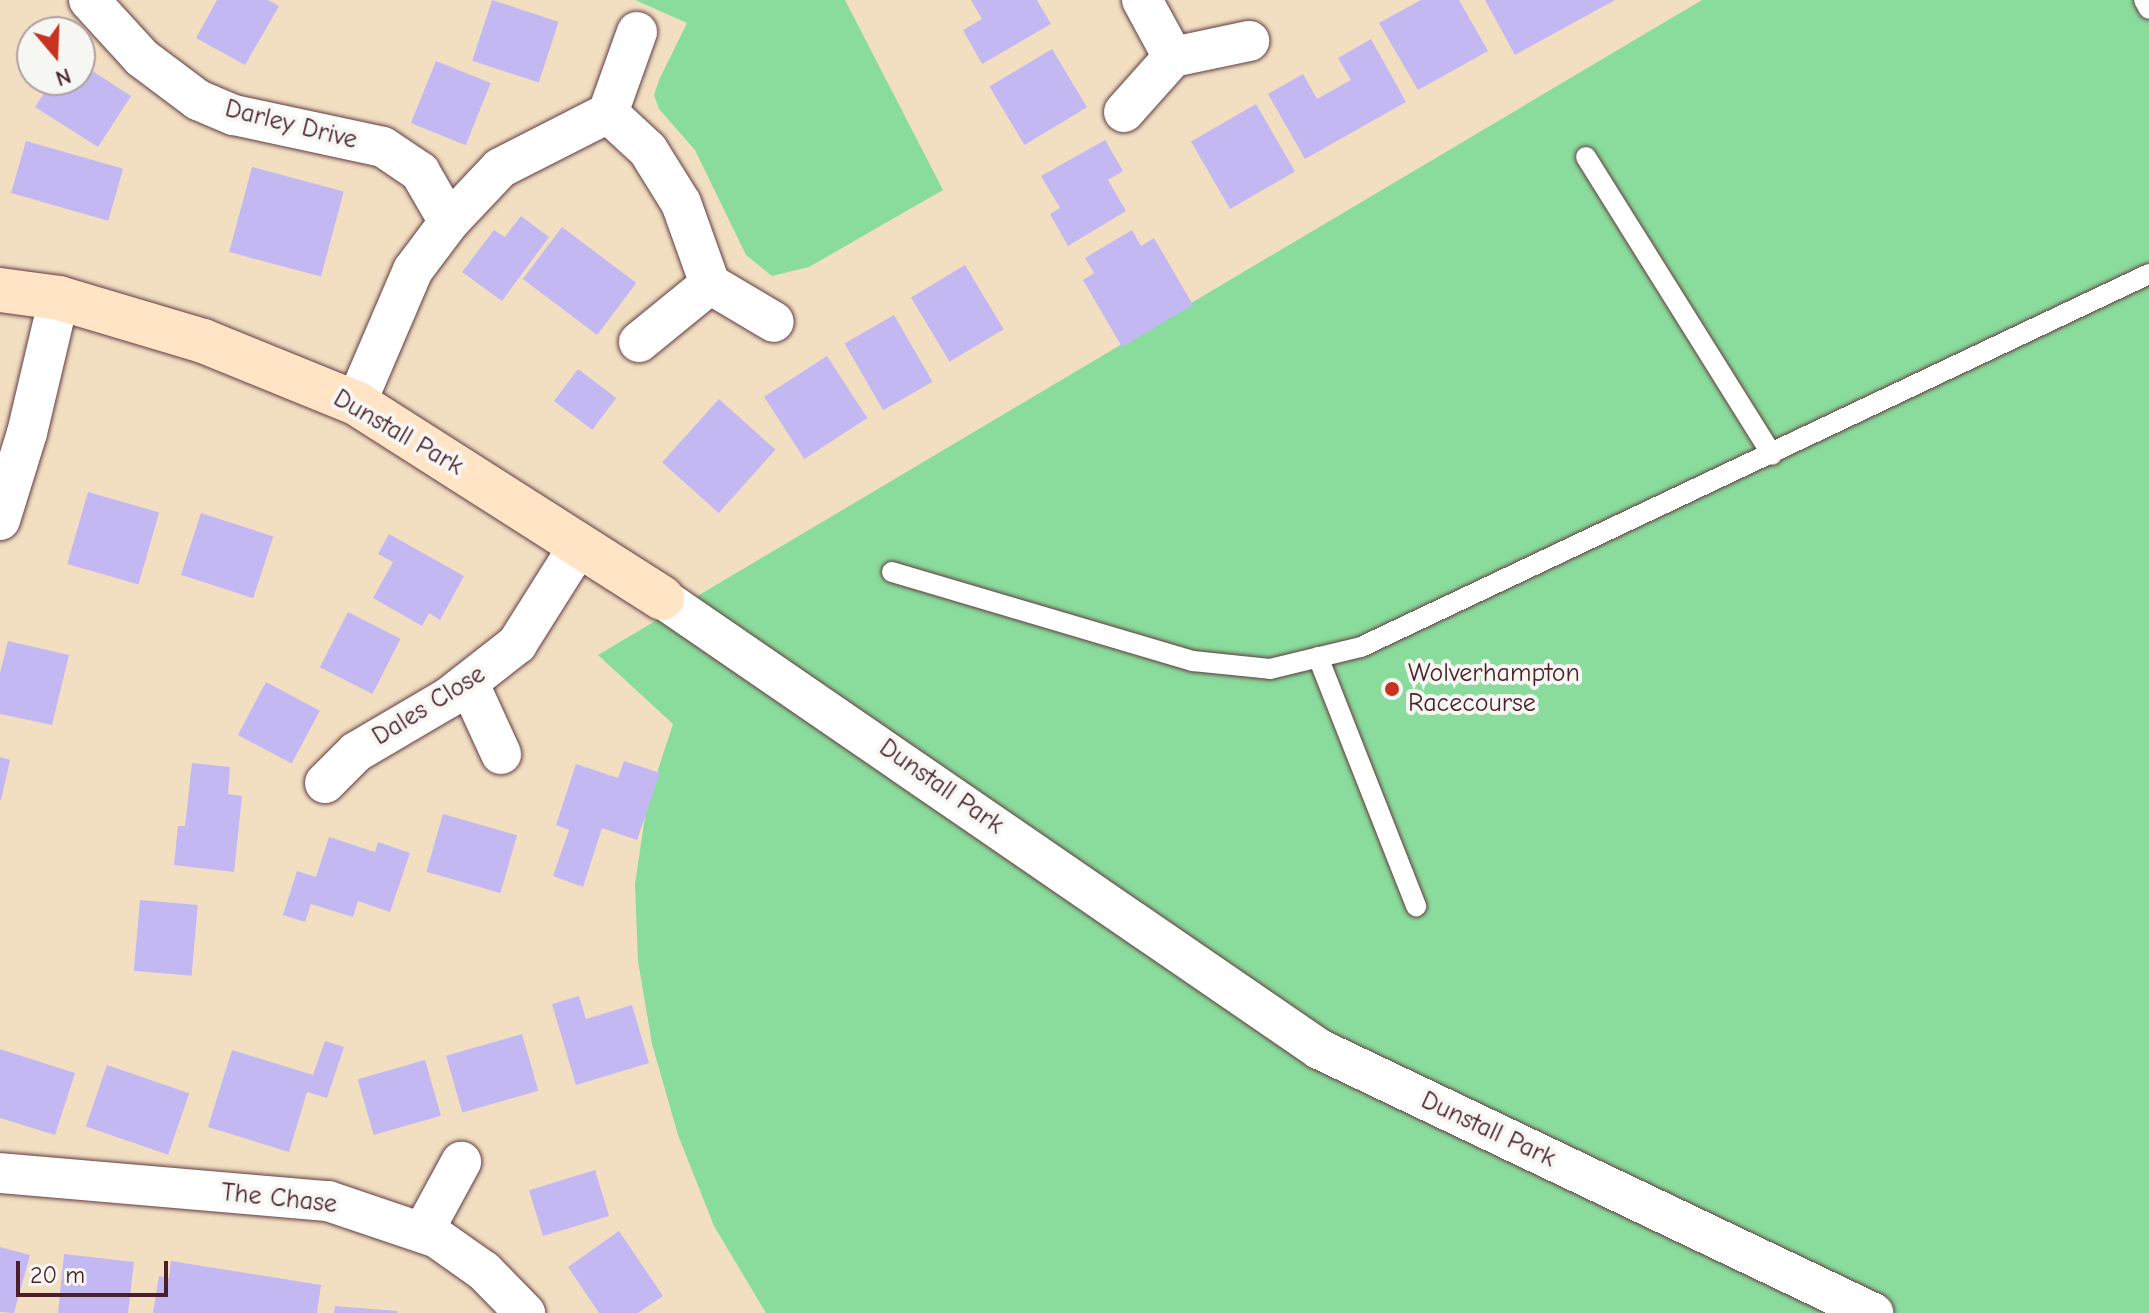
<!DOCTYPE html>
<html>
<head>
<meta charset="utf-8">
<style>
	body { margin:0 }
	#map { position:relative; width:2149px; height:1313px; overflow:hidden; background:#f2dfc2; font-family:"Comic Neue",sans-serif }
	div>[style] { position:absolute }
	.green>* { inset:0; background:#8adc9c }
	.building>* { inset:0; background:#c3b8f2; transform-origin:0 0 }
	.roads { filter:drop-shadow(0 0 2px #633c42) drop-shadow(0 0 2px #633c42) }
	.lane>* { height:20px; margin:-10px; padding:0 10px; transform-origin:10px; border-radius:10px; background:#fff }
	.street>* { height:40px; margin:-20px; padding:0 20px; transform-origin:20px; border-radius:20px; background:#fff }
	.secondary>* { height:44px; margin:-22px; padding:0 22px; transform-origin:22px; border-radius:22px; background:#ffe4c6 }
	.dots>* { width:22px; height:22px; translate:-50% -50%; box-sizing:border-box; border:4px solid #f6f6f2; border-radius:50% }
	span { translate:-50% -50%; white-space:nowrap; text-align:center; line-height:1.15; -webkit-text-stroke:8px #f6f6f2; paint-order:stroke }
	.street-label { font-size:26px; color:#4a1f2b }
	.poi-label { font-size:26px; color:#4a1f2b }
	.left { translate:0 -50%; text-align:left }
	.north { position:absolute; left:16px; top:16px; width:80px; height:80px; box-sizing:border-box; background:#f6f6f2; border:2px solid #b1a0a2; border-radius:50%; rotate:161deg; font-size:22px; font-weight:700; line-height:32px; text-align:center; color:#4a1f2b }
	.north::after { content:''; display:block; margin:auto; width:28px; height:36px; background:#c8321e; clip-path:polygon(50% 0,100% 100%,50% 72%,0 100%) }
	.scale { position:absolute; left:16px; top:1261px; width:152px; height:36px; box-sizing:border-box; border:4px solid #4a1f2b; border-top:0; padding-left:10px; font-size:24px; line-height:28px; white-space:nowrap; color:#4a1f2b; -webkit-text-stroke:6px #f6f6f2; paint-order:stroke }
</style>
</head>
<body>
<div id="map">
	<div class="green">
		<div style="clip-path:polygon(635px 0,845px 0,943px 190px,809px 267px,772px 276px,746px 255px,695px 150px,659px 109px,654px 95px,659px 80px,687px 23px)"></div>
		<div style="clip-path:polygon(1702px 0,2149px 0,2149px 1313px,766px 1313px,714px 1226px,678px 1135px,652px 1044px,638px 961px,635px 884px,647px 803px,673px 724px,598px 655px)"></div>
	</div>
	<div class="building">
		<div style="clip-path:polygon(217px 0,268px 0,279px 6px,245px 65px,196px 38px)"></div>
		<div style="left:492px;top:0;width:70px;height:64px;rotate:18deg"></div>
		<div style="clip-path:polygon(971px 0,1037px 0,1051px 24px,982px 64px,963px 30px,982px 19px)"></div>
		<div style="clip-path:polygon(1421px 0,1459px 0,1488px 51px,1418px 90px,1379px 23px)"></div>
		<div style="clip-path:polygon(1485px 0,1615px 0,1515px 55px)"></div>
		<div style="clip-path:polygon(1371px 39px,1406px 102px,1305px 159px,1268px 94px,1303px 74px,1317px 99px,1351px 80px,1338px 58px)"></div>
		<div style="left:1052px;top:49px;width:68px;height:73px;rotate:59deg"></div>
		<div style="left:436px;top:61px;width:59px;height:67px;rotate:22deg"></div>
		<div style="clip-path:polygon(80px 63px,131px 96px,98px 147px,35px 107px,53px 80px,80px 80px)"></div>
		<div style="left:1256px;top:104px;width:78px;height:75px;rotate:60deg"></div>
		<div style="clip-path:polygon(1105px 140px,1123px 171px,1108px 180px,1126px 211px,1068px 246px,1050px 214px,1060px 208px,1041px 176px)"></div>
		<div style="left:26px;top:141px;width:101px;height:54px;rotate:16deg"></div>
		<div style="left:252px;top:167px;width:95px;height:88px;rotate:15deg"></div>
		<div style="clip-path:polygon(521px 216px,549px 237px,502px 301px,462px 272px,494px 230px,505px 237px)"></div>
		<div style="left:562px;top:227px;width:93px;height:65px;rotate:37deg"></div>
		<div style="clip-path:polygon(1132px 230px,1141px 246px,1154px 238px,1193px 305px,1122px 347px,1083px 280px,1094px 273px,1085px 258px)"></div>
		<div style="left:965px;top:265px;width:75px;height:63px;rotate:59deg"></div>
		<div style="left:894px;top:315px;width:77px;height:57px;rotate:60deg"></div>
		<div style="left:827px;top:356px;width:74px;height:75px;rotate:57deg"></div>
		<div style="left:578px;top:369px;width:48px;height:40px;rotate:37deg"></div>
		<div style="left:719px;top:399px;width:76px;height:85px;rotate:42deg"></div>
		<div style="left:88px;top:492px;width:74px;height:75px;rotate:16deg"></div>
		<div style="left:201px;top:513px;width:76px;height:65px;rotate:18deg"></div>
		<div style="clip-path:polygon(389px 534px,464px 576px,440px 620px,429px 613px,422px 626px,373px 598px,393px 562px,378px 554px)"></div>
		<div style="left:348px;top:612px;width:59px;height:62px;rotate:27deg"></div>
		<div style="clip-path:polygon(8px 641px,69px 655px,52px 725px,0 714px,0 673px)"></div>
		<div style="left:266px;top:682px;width:61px;height:60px;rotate:28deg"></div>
		<div style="clip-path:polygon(0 757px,10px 760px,1px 800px,0 800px)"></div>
		<div style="clip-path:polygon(624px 761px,660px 773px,637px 840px,602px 828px,583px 887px,553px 876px,569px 830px,556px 825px,576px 764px,618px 778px)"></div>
		<div style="clip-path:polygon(192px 763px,230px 767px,228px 794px,242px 796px,234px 872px,174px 865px,178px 826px,185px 826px)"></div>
		<div style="left:443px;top:814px;width:77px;height:60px;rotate:16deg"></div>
		<div style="clip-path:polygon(329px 837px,375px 852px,378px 842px,410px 853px,390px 912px,358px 901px,353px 917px,311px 904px,305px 922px,283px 915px,297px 871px,316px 877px)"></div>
		<div style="left:140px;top:900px;width:58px;height:71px;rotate:5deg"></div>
		<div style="clip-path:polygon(579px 996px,586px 1019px,632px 1005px,649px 1063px,576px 1085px,552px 1004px)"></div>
		<div style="left:522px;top:1034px;width:59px;height:79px;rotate:74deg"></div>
		<div style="clip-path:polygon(325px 1041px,344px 1047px,327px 1098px,307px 1092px,289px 1152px,208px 1127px,232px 1050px,313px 1075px)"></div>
		<div style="clip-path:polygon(0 1049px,75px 1073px,55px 1135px,0 1118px)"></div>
		<div style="left:425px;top:1060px;width:58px;height:70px;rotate:74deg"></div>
		<div style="left:107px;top:1065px;width:87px;height:65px;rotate:19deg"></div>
		<div style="left:595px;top:1170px;width:48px;height:69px;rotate:73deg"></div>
		<div style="clip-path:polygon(619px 1231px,663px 1296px,638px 1313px,599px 1313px,568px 1267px)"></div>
		<div style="clip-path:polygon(0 1247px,30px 1255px,14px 1313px,0 1312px)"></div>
		<div style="clip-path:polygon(64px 1254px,134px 1262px,128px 1313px,58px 1313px)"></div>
		<div style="clip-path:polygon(171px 1261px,321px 1285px,317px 1313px,153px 1313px,159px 1276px,169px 1278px)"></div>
		<div style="clip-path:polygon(335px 1306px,397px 1311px,397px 1313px,334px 1313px)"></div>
	</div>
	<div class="roads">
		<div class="lane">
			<div style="left:2144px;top:0;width:10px;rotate:61deg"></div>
			<div style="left:1586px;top:157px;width:351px;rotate:58deg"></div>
			<div style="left:892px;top:572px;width:314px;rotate:16.5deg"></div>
			<div style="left:1193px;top:661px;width:77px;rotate:5.9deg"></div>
			<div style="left:1270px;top:669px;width:94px;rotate:-13.6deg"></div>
			<div style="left:1361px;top:647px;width:872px;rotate:-25.33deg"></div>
			<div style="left:1318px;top:657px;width:268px;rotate:68.5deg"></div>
		</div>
		<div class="street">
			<div style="left:89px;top:0;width:79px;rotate:47.6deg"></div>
			<div style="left:142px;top:58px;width:70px;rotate:36.9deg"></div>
			<div style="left:198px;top:100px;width:39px;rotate:23deg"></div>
			<div style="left:234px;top:115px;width:152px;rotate:12.1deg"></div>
			<div style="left:383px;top:147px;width:45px;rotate:34deg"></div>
			<div style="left:420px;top:172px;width:58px;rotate:59.9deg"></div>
			<div style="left:1142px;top:0;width:65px;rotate:61.5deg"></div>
			<div style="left:1124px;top:112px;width:74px;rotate:-48.3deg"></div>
			<div style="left:1173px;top:57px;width:78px;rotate:-11.9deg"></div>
			<div style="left:608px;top:113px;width:86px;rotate:-70.3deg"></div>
			<div style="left:639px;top:342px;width:92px;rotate:-39.2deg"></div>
			<div style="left:356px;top:403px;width:145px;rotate:-66.8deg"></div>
			<div style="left:413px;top:270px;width:60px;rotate:-53.1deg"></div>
			<div style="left:449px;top:222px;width:74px;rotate:-46.6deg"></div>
			<div style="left:500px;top:168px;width:121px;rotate:-27deg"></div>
			<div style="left:608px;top:113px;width:54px;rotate:42.8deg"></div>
			<div style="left:648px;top:150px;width:62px;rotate:58.1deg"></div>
			<div style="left:681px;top:203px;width:86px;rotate:70.3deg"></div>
			<div style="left:710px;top:284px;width:74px;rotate:30.7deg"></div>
			<div style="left:0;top:520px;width:91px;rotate:-72.8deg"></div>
			<div style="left:27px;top:433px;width:139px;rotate:-76.7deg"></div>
			<div style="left:662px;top:598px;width:797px;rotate:34.47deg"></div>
			<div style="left:1319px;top:1049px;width:614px;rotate:25.48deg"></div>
			<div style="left:469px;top:684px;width:77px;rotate:65.4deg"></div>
			<div style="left:325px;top:783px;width:44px;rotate:-45deg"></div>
			<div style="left:356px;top:752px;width:107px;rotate:-30.4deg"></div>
			<div style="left:448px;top:698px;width:88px;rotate:-38deg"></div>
			<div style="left:517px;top:644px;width:118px;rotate:-57.8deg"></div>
			<div style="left:0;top:1173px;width:329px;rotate:4.9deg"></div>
			<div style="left:328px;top:1201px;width:115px;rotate:18.7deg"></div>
			<div style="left:437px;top:1238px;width:57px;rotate:35.1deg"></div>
			<div style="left:484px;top:1271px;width:59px;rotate:45.7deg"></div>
			<div style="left:423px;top:1232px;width:80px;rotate:-61.5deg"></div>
		</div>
		<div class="secondary">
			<div style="left:0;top:290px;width:60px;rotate:7.7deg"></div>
			<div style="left:59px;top:298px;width:150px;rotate:16.6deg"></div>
			<div style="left:203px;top:341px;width:165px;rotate:22.1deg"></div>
			<div style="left:356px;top:403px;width:363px;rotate:32.5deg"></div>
		</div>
	</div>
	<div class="dots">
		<div style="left:1392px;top:689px;background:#c8321e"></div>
	</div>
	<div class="street-label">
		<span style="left:291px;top:125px;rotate:14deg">Darley Drive</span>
		<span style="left:398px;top:433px;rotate:30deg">Dunstall Park</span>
		<span style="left:429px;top:706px;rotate:-32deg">Dales Close</span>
		<span style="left:941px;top:787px;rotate:35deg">Dunstall Park</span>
		<span style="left:1488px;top:1130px;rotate:25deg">Dunstall Park</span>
		<span style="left:279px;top:1199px;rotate:6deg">The Chase</span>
	</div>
	<div class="poi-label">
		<span class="left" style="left:1408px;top:689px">Wolverhampton<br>Racecourse</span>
	</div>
	<div class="north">N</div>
	<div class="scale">20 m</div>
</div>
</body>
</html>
